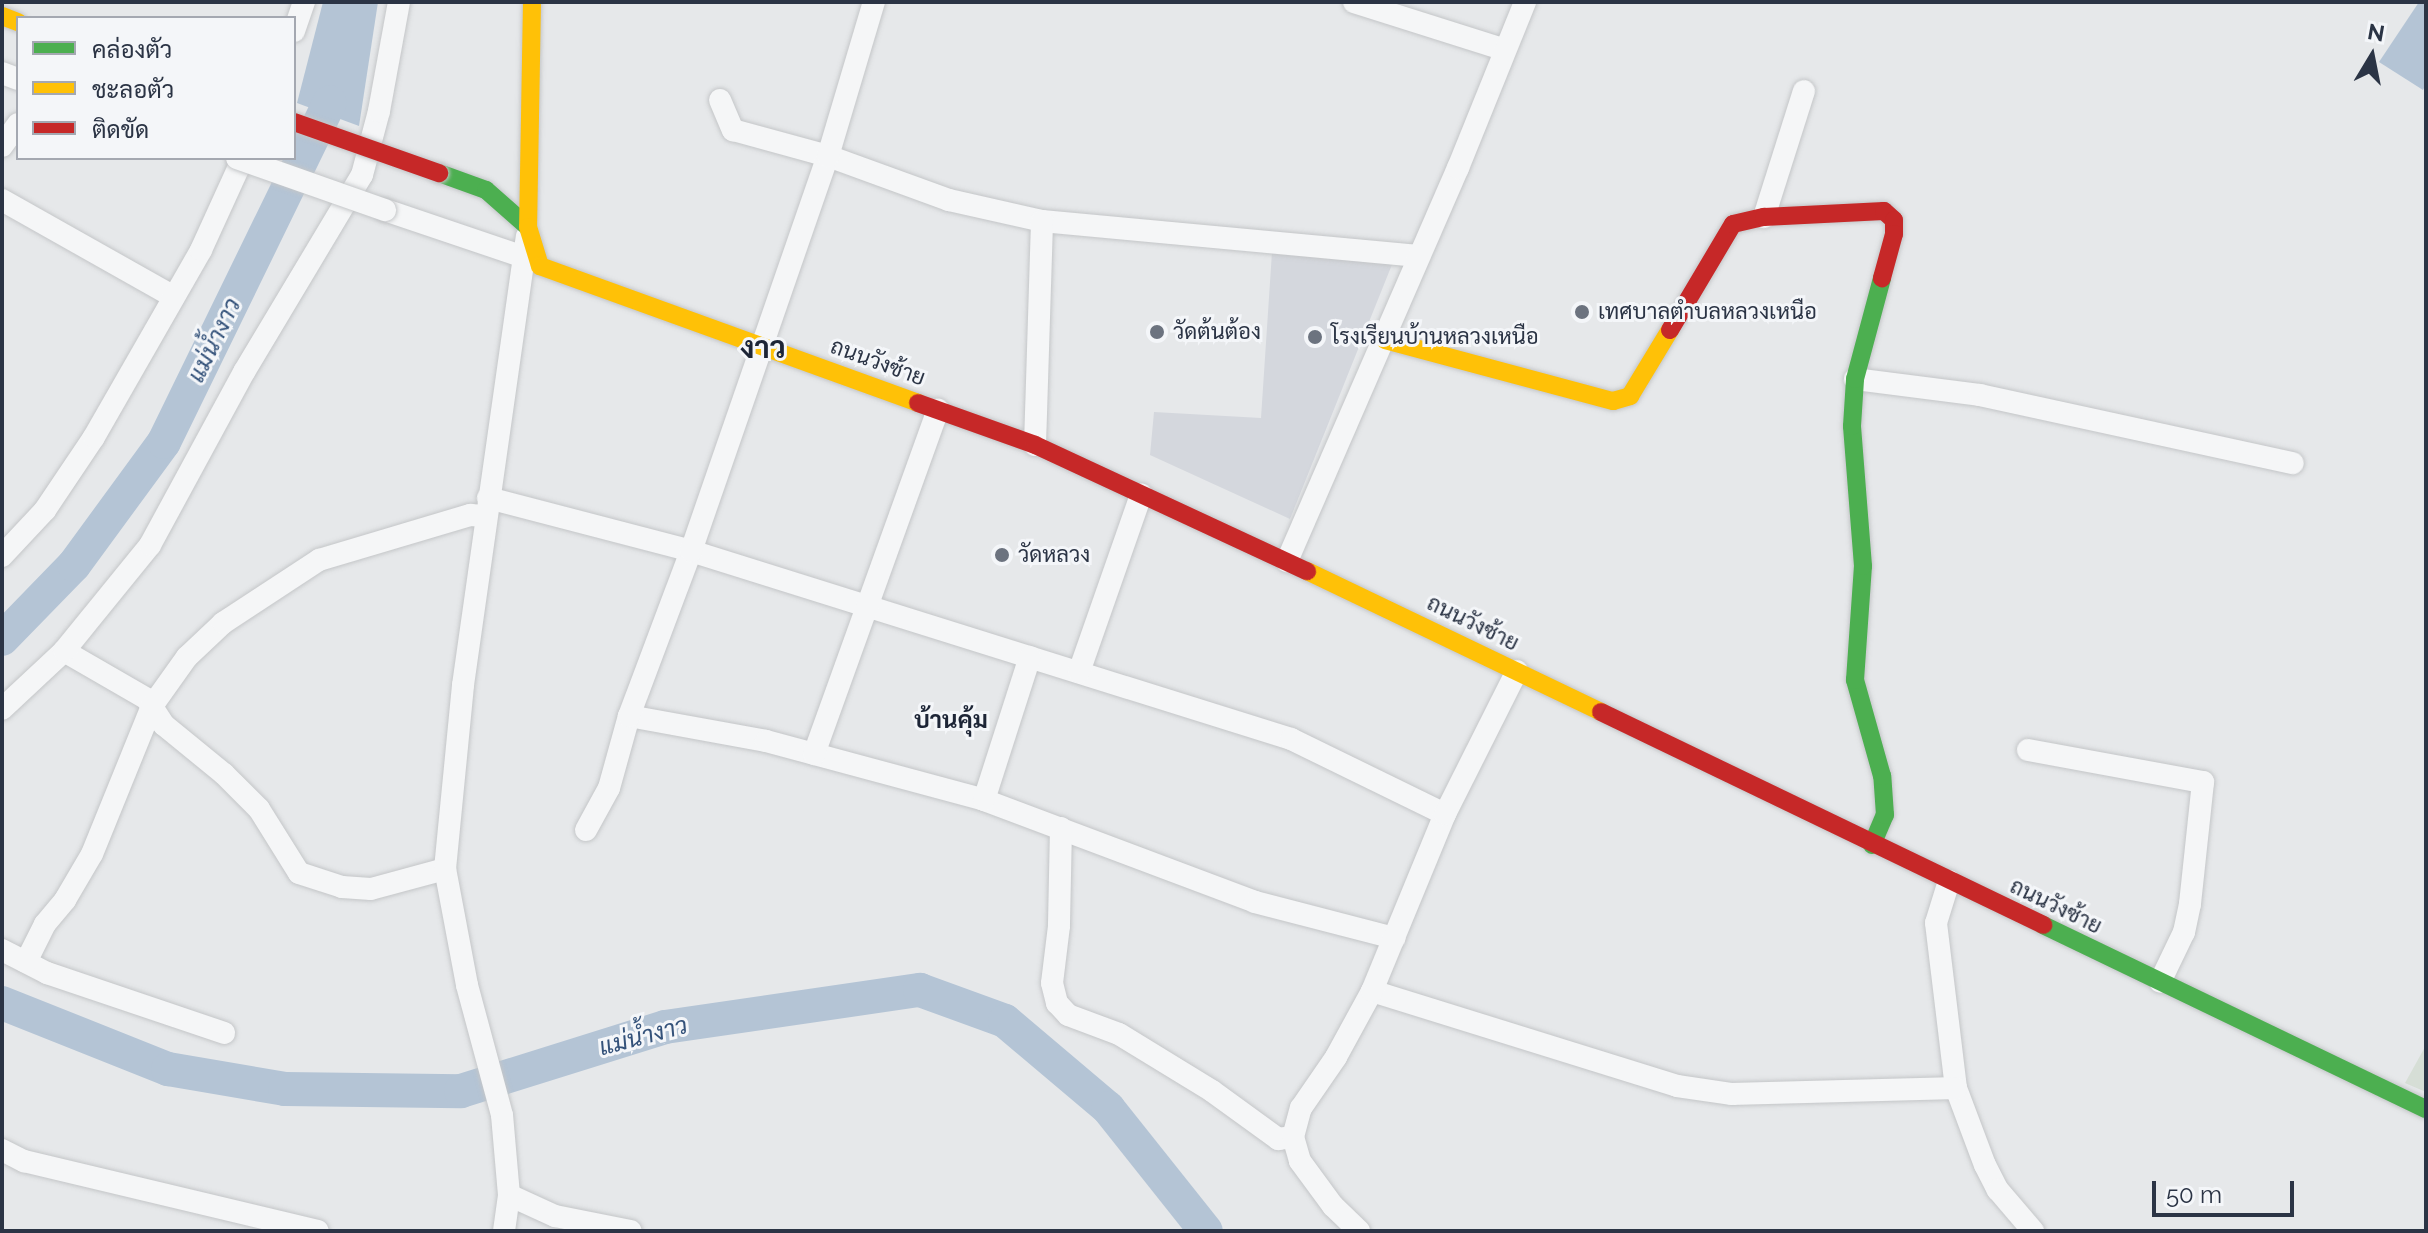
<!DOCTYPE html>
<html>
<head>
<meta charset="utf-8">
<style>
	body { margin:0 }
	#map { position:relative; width:2428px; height:1233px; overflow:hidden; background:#e6e8ea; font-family:Raleway,Sarabun,sans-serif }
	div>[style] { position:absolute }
	.built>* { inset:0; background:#d4d7dd }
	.green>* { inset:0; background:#d6ded6 }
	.water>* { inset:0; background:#b4c4d5 }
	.river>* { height:34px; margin:-17px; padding:0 17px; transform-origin:17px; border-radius:17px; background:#b4c4d5 }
	.roads { filter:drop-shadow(0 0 2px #c4c6c8) drop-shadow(0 0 2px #c4c6c8) }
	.street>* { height:22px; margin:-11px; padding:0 11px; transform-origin:11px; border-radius:11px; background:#f5f6f7 }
	.fast>* { height:18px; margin:-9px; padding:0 9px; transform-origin:9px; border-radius:9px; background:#4caf50 }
	.slow>* { height:18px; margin:-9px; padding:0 9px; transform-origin:9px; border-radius:9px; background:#ffc107 }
	.jam>* { height:18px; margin:-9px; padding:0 9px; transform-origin:9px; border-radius:9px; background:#c62828 }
	.bridges { filter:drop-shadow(0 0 2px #c4c6c8) drop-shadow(0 0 2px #c4c6c8) }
	.street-bridge>* { height:22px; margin:-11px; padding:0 11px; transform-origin:11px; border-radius:11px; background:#f5f6f7 }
	.jam-bridge>* { height:18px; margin:-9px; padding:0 9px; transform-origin:9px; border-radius:9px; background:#c62828 }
	.dots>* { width:22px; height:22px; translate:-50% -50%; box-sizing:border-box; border:4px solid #f4f6f9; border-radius:50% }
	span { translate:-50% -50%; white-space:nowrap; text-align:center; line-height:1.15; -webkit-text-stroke:6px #f4f6f9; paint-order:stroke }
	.poi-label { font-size:22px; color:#2b3445 }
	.left { translate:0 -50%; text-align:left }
	.street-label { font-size:22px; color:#2b3445 }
	.water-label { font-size:24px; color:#34527a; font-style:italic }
	.neighbourhood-label { font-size:24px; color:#1d2536; font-weight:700 }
	.district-label { font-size:30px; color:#1d2536; font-weight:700 }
	.frame { position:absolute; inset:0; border:4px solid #2b3445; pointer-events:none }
	.legend { position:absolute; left:16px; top:16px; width:280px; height:144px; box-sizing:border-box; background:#f4f6f9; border:2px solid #a4a8b1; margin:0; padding:10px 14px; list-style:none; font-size:24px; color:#2b3445 }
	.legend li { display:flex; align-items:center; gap:16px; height:40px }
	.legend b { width:40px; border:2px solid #a4a8b1 }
	.north { position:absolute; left:2332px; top:16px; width:80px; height:80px; -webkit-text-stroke:6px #f4f6f9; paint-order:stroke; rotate:10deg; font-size:22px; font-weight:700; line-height:32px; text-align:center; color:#2b3445 }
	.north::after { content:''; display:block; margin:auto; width:28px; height:36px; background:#2b3445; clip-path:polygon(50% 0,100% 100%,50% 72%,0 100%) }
	.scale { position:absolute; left:2152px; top:1181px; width:142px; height:36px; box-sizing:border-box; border:4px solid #2b3445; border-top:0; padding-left:10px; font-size:24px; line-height:28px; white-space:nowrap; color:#2b3445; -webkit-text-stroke:6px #f4f6f9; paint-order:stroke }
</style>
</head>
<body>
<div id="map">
	<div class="built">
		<div style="clip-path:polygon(1272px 252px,1393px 262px,1290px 519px,1150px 455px,1154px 412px,1261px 418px)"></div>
	</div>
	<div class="green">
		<div style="clip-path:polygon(2425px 1047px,2426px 1047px,2426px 1092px,2405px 1083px)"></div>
	</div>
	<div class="water">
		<div style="clip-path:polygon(323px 2px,378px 2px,359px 126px,297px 103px)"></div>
		<div style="clip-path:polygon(2419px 2px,2426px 2px,2426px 84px,2423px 90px,2379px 62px)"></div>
	</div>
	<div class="river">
		<div style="left:2px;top:639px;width:103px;rotate:-45.8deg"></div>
		<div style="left:74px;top:565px;width:152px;rotate:-53.8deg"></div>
		<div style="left:164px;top:442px;width:378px;rotate:-64deg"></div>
		<div style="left:2px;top:1003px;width:179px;rotate:21.7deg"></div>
		<div style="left:168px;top:1069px;width:119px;rotate:9.7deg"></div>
		<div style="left:285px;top:1089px;width:176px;rotate:0.7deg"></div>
		<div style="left:461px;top:1091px;width:214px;rotate:-17.4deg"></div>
		<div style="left:665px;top:1027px;width:258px;rotate:-8.3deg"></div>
		<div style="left:920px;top:990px;width:90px;rotate:20deg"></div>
		<div style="left:1005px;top:1021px;width:135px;rotate:40.2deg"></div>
		<div style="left:1108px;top:1108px;width:157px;rotate:51.5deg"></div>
	</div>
	<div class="roads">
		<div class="street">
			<div style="left:1354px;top:2px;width:158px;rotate:17.6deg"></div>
			<div style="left:294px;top:31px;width:31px;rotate:-71deg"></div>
			<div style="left:2px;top:73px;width:17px;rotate:21deg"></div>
			<div style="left:720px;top:100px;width:33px;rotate:67deg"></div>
			<div style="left:733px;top:130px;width:98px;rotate:15.3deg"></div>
			<div style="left:828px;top:156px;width:129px;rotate:20deg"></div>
			<div style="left:949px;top:200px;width:95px;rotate:12.7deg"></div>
			<div style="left:1042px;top:221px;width:378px;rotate:5.3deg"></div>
			<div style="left:2px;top:146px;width:27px;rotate:-54deg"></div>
			<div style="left:2px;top:200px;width:197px;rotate:29.4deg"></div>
			<div style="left:385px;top:210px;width:147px;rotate:18.7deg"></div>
			<div style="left:1764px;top:217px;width:132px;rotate:-72.4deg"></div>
			<div style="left:1855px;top:379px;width:126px;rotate:7.3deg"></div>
			<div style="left:1980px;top:395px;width:320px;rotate:12.3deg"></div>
			<div style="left:1035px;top:445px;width:224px;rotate:-88.2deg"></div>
			<div style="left:488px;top:498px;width:210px;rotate:14.6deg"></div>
			<div style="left:691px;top:551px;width:629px;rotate:17.4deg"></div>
			<div style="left:1291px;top:739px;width:171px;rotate:26deg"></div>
			<div style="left:2px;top:556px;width:63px;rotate:-46.9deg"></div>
			<div style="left:45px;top:510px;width:88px;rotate:-56.1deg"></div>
			<div style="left:94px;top:437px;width:215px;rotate:-60.2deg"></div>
			<div style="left:201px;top:250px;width:101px;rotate:-65.5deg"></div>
			<div style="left:1287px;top:561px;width:429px;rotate:-66.5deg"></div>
			<div style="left:1458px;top:168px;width:179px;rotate:-68deg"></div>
			<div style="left:64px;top:651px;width:96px;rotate:30deg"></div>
			<div style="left:147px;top:699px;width:31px;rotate:57deg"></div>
			<div style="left:164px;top:725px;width:77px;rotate:39.2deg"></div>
			<div style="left:224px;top:774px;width:49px;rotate:45deg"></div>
			<div style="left:259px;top:809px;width:75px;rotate:58deg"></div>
			<div style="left:299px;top:873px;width:45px;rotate:18deg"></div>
			<div style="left:342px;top:887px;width:29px;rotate:4deg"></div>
			<div style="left:371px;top:889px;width:77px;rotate:-15.1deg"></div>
			<div style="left:1079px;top:672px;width:188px;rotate:-70.7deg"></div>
			<div style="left:2px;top:709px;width:85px;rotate:-43.1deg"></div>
			<div style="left:64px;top:651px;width:136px;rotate:-50.9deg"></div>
			<div style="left:150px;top:545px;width:197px;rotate:-61.5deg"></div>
			<div style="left:244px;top:372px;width:230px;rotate:-59.1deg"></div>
			<div style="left:362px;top:175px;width:66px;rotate:-75.1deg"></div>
			<div style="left:379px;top:111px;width:111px;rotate:-79.6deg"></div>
			<div style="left:629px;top:716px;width:139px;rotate:10.3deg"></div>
			<div style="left:766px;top:741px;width:226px;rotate:15.1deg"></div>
			<div style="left:984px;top:800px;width:290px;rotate:20.6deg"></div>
			<div style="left:1255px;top:902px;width:144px;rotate:14.5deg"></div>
			<div style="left:2028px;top:750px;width:178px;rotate:10.4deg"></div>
			<div style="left:2203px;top:782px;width:123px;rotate:96.1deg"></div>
			<div style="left:2190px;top:904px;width:29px;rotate:102deg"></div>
			<div style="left:2184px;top:932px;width:55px;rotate:115.6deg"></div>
			<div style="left:814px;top:754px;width:366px;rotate:-70.2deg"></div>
			<div style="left:984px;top:800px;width:150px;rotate:-72.2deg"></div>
			<div style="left:1061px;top:828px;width:98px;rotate:91.2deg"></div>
			<div style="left:1059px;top:926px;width:57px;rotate:97deg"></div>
			<div style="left:1052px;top:983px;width:21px;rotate:76deg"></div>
			<div style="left:1057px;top:1003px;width:16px;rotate:47deg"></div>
			<div style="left:1068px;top:1015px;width:54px;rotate:20.4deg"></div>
			<div style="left:1119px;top:1034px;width:109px;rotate:31.5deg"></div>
			<div style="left:1212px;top:1091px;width:82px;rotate:36deg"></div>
			<div style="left:1278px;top:1139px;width:15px;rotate:-8deg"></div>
			<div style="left:586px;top:830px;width:48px;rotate:-61.3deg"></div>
			<div style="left:609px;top:788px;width:75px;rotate:-74.5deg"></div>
			<div style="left:629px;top:716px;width:176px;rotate:-69.4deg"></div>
			<div style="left:691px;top:551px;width:418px;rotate:-70.9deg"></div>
			<div style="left:828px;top:156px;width:161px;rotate:-73.4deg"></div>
			<div style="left:1949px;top:881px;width:44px;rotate:107.2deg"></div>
			<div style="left:1936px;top:923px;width:166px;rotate:83.1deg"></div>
			<div style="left:1956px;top:1088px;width:82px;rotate:69.4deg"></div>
			<div style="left:1985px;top:1165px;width:28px;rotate:63deg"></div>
			<div style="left:1998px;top:1190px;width:54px;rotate:49.5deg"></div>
			<div style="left:2px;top:950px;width:51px;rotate:27.1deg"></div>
			<div style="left:47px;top:973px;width:187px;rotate:18.7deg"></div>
			<div style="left:26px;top:962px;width:42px;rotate:-63.4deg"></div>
			<div style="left:45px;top:924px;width:31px;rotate:-50deg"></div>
			<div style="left:65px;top:900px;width:53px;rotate:-59.6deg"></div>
			<div style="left:92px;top:854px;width:160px;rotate:-67.9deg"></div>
			<div style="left:152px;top:706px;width:60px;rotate:-54.5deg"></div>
			<div style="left:187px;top:657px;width:50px;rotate:-43.4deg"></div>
			<div style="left:223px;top:623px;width:115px;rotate:-33.3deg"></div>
			<div style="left:319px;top:560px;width:158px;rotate:-16.6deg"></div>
			<div style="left:470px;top:515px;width:15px;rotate:4deg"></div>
			<div style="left:1372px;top:991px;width:319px;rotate:17.3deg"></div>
			<div style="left:1677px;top:1086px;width:56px;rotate:8.3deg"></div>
			<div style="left:1732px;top:1094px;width:224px;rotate:-1.5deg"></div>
			<div style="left:2px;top:1150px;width:25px;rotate:27deg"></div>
			<div style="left:24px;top:1161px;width:302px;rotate:13.4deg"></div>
			<div style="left:509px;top:1195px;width:51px;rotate:24.5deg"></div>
			<div style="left:555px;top:1216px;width:77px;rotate:11.2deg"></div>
			<div style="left:504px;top:1231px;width:36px;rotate:-82deg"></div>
			<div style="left:509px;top:1195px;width:80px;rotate:-95deg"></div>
			<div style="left:502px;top:1115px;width:135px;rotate:-105.1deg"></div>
			<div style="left:467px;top:985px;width:118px;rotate:-100.7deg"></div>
			<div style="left:445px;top:869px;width:185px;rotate:-84.4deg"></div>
			<div style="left:463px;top:685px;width:453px;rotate:-81.9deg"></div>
			<div style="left:1359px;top:1231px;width:36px;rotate:-136deg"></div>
			<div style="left:1333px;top:1206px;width:56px;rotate:-126.3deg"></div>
			<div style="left:1300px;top:1161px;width:25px;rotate:-106deg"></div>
			<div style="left:1293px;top:1137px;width:30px;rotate:-75deg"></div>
			<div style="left:1301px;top:1108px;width:62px;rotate:-55.5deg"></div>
			<div style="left:1336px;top:1057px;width:75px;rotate:-61.4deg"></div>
			<div style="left:1372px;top:991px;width:191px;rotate:-67.6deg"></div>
			<div style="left:1445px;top:814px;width:160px;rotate:-63.3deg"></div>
		</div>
		<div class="fast">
			<div style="left:439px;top:173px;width:50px;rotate:19.9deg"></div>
			<div style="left:486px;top:190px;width:56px;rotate:41.4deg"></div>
			<div style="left:1872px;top:845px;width:33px;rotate:-67deg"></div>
			<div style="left:1885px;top:815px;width:39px;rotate:-94deg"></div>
			<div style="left:1882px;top:776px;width:100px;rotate:-105.7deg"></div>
			<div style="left:1855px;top:680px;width:114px;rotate:-86deg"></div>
			<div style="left:1863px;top:566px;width:140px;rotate:-94.5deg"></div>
			<div style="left:1852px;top:426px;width:47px;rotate:-86.3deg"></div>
			<div style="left:1855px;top:379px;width:105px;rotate:-75deg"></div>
			<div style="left:2043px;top:925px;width:425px;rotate:25.7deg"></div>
		</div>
		<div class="slow">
			<div style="left:532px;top:2px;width:225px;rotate:91deg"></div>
			<div style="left:528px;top:227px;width:41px;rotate:72.9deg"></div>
			<div style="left:540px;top:266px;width:402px;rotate:19.9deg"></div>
			<div style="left:2px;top:16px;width:17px;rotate:21deg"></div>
			<div style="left:1385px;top:340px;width:236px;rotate:15deg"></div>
			<div style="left:1613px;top:401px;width:18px;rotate:-16deg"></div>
			<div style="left:1630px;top:396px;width:77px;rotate:-58.8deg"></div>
			<div style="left:1307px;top:571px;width:326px;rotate:25.6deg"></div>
		</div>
		<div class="jam">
			<div style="left:1670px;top:330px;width:123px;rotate:-59.3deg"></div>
			<div style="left:1733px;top:224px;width:32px;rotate:-13deg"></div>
			<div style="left:1764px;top:217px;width:120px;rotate:-2.9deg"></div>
			<div style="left:1884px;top:211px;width:13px;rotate:42deg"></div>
			<div style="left:1894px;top:220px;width:14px;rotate:90deg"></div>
			<div style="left:1894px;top:234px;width:46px;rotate:105.3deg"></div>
			<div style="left:918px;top:403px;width:124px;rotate:19.7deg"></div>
			<div style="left:1035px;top:445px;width:300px;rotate:24.9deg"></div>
			<div style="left:1601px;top:712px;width:491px;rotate:25.7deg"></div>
		</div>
	</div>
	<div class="bridges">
		<div class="street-bridge">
			<div style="left:237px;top:158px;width:157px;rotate:19.4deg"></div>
		</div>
		<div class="jam-bridge">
			<div style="left:294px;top:122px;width:154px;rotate:19.4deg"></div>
		</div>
	</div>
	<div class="dots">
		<div style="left:1582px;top:312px;background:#6c737f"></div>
		<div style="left:1157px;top:332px;background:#6c737f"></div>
		<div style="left:1315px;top:337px;background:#6c737f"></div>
		<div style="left:1002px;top:555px;background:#6c737f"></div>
	</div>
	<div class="poi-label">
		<span class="left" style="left:1598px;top:312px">เทศบาลตำบลหลวงเหนือ</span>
		<span class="left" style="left:1173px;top:332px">วัดต้นต้อง</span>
		<span class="left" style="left:1331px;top:337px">โรงเรียนบ้านหลวงเหนือ</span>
		<span class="left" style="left:1018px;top:555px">วัดหลวง</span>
	</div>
	<div class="street-label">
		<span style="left:878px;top:362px;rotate:20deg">ถนนวังซ้าย</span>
		<span style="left:1473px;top:623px;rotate:26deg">ถนนวังซ้าย</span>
		<span style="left:2056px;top:906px;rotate:26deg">ถนนวังซ้าย</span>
	</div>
	<div class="water-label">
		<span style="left:214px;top:340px;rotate:-64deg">แม่น้ำงาว</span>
		<span style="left:643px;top:1036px;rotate:-15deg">แม่น้ำงาว</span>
	</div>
	<div class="neighbourhood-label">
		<span style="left:951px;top:720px">บ้านคุ้ม</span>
	</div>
	<div class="district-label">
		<span style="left:763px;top:348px">งาว</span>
	</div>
	<div class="frame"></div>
	<ul class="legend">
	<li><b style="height:10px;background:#4caf50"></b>คล่องตัว</li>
	<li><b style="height:10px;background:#ffc107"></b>ชะลอตัว</li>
	<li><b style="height:10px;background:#c62828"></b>ติดขัด</li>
	</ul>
	<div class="north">N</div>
	<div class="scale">50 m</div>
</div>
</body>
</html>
